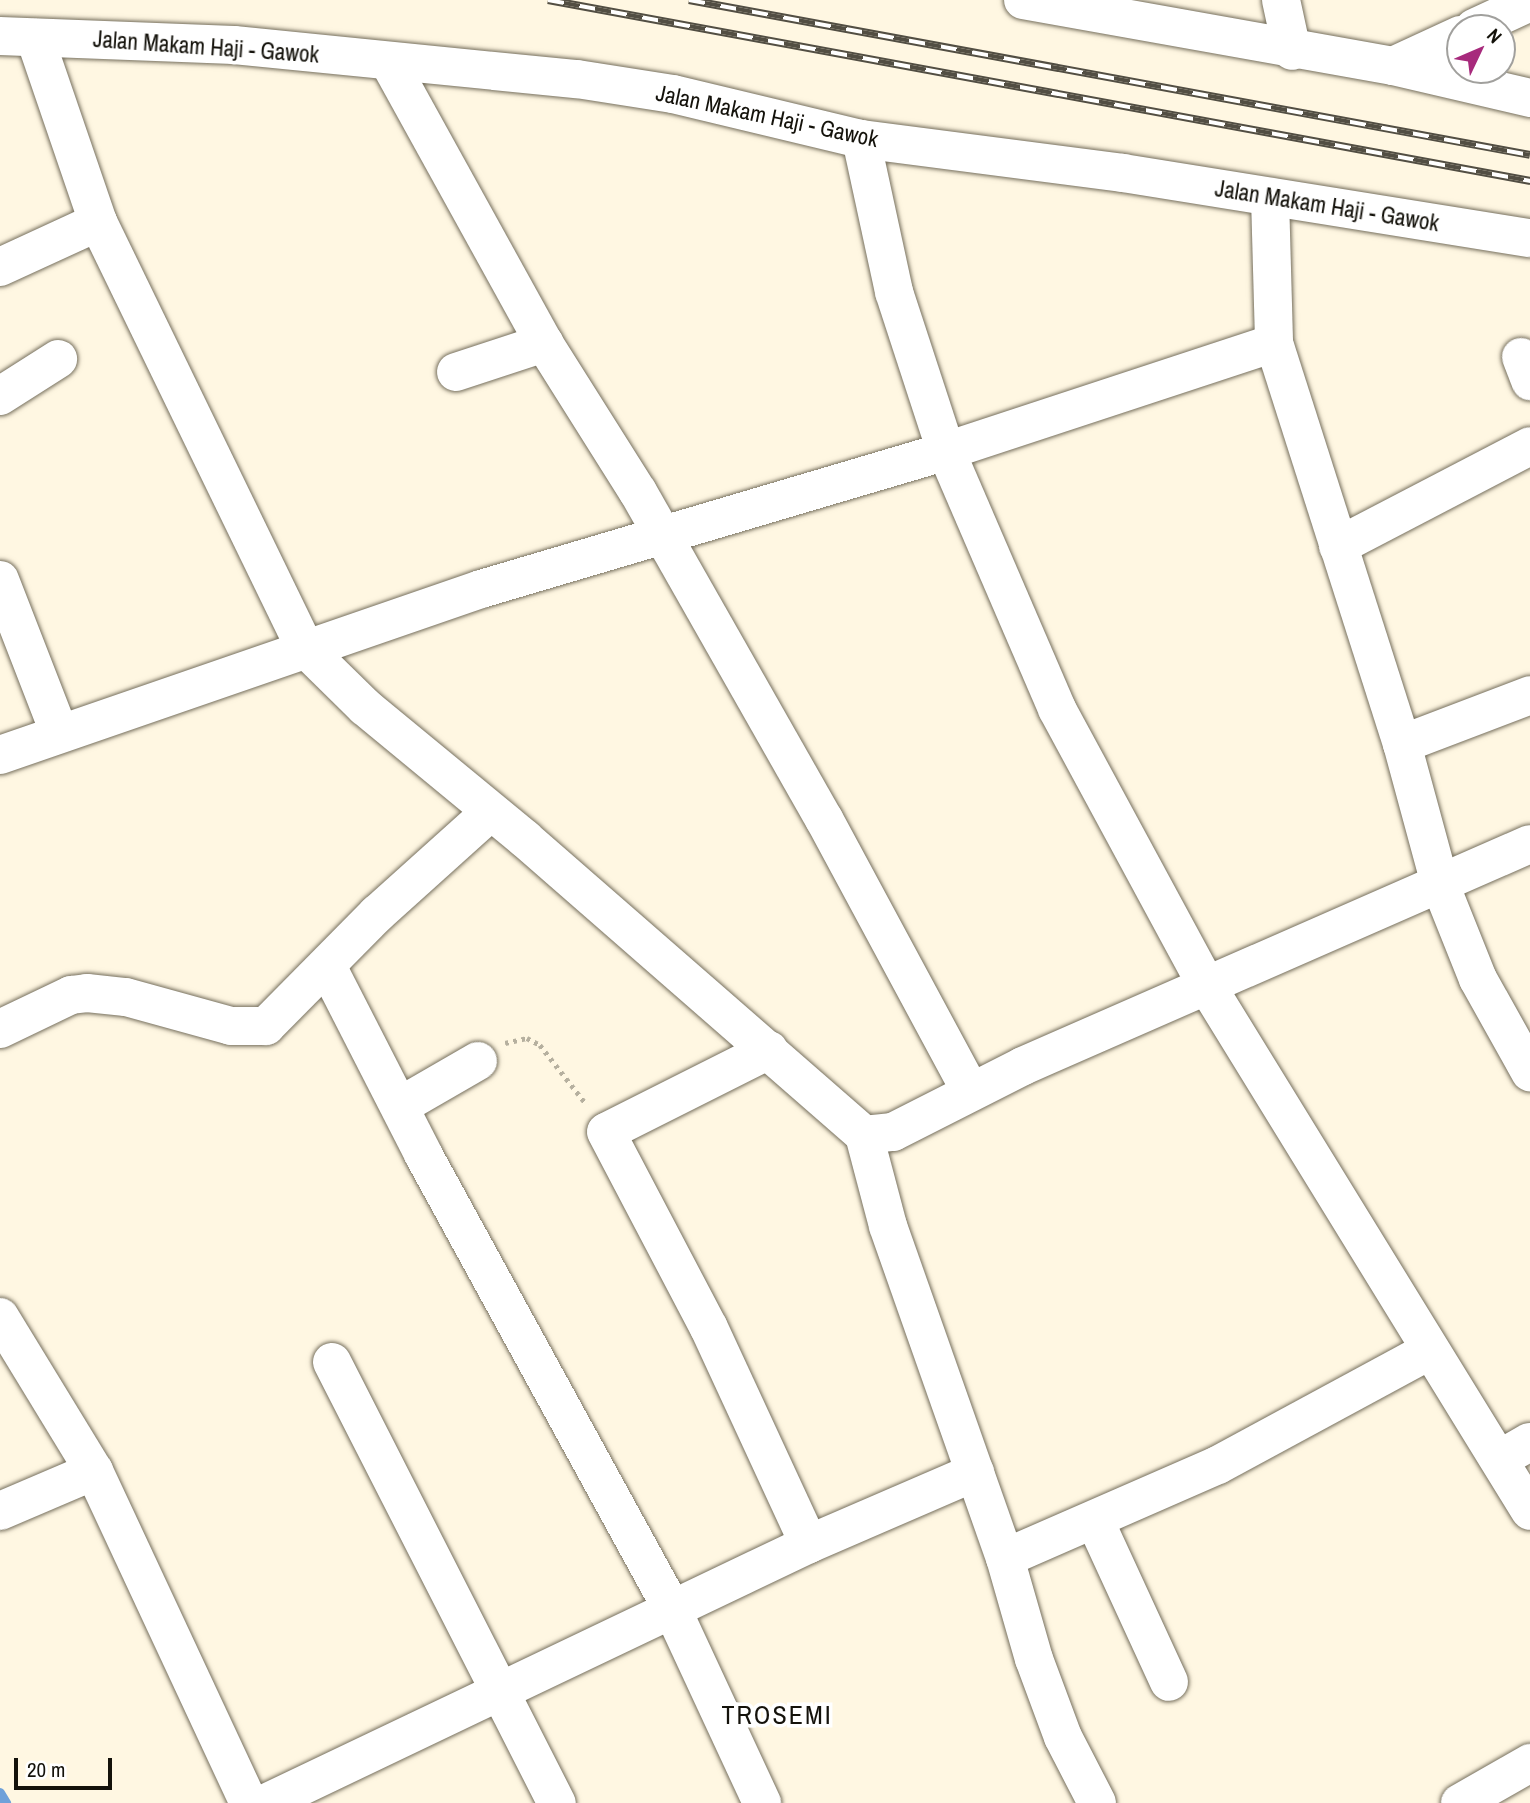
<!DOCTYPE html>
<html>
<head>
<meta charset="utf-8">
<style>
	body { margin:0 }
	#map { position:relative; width:1530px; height:1803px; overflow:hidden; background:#fff7e2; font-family:"Archivo Narrow",sans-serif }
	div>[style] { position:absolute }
	.stream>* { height:10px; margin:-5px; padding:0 5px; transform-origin:5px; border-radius:5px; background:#6fa1d9 }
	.path>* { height:4.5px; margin-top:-2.25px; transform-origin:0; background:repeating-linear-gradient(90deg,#b6b09f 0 3.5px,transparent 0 8.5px) }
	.roads { filter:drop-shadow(0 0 2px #766f5d) drop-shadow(0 0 2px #766f5d) }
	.minor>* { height:38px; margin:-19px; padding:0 19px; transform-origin:19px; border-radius:19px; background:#fff }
	.rail>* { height:8px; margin-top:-4px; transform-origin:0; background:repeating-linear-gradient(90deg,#fff 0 16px,#524e43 0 32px); box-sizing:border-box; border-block:2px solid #524e43 }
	span { translate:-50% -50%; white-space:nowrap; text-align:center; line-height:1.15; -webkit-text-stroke:7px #fff; paint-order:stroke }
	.street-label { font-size:23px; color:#14120b }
	.quarter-label { font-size:26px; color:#14120b; letter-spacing:2px }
	.north { position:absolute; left:1446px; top:14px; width:70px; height:70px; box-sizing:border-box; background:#fff; border:2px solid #a1a09d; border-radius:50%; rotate:46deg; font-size:19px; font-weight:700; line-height:28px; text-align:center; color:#14120b }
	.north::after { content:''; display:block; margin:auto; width:24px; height:32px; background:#a72a7c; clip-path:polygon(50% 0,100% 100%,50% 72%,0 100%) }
	.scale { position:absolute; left:14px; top:1758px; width:98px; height:32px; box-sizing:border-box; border:4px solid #14120b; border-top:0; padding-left:9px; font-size:21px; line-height:24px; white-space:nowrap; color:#14120b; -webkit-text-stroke:5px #fff; paint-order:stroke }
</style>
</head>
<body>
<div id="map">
	<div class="stream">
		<div style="left:0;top:1793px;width:12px;rotate:59deg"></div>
	</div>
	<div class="path">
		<div style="left:505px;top:1043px;width:23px;rotate:-13deg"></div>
		<div style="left:527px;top:1038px;width:15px;rotate:28deg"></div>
		<div style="left:540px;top:1045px;width:76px;rotate:51.9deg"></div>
	</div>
	<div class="roads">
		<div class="minor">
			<div style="left:1023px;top:0;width:376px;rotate:10.1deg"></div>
			<div style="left:1393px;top:66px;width:141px;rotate:13.1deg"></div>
			<div style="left:1281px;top:0;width:52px;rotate:77.8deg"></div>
			<div style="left:1474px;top:28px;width:62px;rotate:-24.9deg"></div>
			<div style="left:0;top:36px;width:234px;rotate:2.2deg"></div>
			<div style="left:234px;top:45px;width:345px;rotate:5.7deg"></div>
			<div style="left:577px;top:79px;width:97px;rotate:8.9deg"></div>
			<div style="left:673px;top:94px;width:193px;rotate:13.5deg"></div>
			<div style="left:861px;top:139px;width:264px;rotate:7.4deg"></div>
			<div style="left:1123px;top:173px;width:412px;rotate:9.1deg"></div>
			<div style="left:35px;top:38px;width:194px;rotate:71.1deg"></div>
			<div style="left:98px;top:222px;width:472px;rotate:64.1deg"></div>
			<div style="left:304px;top:647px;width:86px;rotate:44.5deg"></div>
			<div style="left:365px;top:707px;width:207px;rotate:39.5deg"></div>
			<div style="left:525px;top:839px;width:450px;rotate:41.1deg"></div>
			<div style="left:864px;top:1135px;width:94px;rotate:75.2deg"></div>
			<div style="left:888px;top:1226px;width:352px;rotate:70.6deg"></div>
			<div style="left:1005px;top:1558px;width:105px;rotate:74deg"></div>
			<div style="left:1034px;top:1659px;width:83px;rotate:69.6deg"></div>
			<div style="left:1063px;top:1737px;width:74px;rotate:62.7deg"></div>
			<div style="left:390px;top:64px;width:319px;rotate:61.1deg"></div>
			<div style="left:544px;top:343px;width:176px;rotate:57.8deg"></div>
			<div style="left:638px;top:492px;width:376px;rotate:60.4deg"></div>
			<div style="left:824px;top:819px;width:308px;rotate:61.7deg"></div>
			<div style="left:1393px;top:66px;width:74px;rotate:-24.8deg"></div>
			<div style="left:861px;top:139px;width:157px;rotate:77.8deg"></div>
			<div style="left:894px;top:292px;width:167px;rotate:71.9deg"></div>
			<div style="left:946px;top:451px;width:281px;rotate:66.7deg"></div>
			<div style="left:1057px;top:709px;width:315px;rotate:61.6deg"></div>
			<div style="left:1207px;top:986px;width:616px;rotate:58.4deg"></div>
			<div style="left:1270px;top:197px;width:146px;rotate:88.4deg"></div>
			<div style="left:1274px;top:343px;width:421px;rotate:72.3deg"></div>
			<div style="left:1402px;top:744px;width:145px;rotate:74.8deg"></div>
			<div style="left:1440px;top:884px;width:102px;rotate:68.2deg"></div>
			<div style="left:1478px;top:979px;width:107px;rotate:60.8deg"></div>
			<div style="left:0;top:267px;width:108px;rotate:-24.7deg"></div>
			<div style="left:1521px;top:357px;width:26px;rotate:69deg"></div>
			<div style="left:456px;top:372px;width:93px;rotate:-18.2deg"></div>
			<div style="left:0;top:396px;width:69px;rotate:-32.5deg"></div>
			<div style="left:1338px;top:546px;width:216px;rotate:-27.5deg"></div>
			<div style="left:0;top:580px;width:163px;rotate:68.8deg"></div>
			<div style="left:1402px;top:744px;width:137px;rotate:-20.9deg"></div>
			<div style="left:0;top:755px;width:509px;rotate:-19.04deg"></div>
			<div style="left:481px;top:589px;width:485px;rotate:-16.5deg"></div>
			<div style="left:946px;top:451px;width:345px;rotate:-18.2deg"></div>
			<div style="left:327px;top:966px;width:211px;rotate:62.9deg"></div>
			<div style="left:423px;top:1154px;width:519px;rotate:61.31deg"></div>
			<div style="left:672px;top:1609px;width:214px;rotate:65.1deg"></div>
			<div style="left:0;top:1029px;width:79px;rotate:-25.6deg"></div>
			<div style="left:71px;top:995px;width:16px;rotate:-7deg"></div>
			<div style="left:87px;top:993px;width:39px;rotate:6deg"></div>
			<div style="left:126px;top:997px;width:109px;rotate:15.4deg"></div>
			<div style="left:231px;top:1026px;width:35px"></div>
			<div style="left:266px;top:1026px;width:158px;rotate:-45.3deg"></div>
			<div style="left:377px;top:914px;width:151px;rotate:-42deg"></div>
			<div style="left:769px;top:1050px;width:182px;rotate:153.3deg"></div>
			<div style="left:606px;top:1132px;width:221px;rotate:62.3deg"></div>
			<div style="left:709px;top:1328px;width:238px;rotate:65.2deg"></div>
			<div style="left:809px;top:1544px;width:181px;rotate:-23.4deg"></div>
			<div style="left:400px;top:1106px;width:90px;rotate:-30deg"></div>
			<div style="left:864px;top:1135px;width:29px;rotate:-6deg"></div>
			<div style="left:893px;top:1132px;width:146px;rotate:-26.9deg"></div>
			<div style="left:1023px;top:1066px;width:553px;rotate:-23.65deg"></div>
			<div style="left:0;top:1317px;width:180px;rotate:58.6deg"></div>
			<div style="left:94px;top:1471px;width:366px;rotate:65deg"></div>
			<div style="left:332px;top:1362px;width:495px;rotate:63deg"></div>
			<div style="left:1500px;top:1459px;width:34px;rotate:-30deg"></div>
			<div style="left:0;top:1511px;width:102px;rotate:-23.1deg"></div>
			<div style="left:1095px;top:1521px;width:177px;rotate:65.3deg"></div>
			<div style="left:1005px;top:1558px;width:232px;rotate:-23.6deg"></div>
			<div style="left:1218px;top:1465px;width:240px;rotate:-28.4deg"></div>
			<div style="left:266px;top:1803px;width:602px;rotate:-25.5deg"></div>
			<div style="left:1460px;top:1803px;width:81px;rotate:-29.7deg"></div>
		</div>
	</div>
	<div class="rail">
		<div style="left:548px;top:0;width:999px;rotate:10.44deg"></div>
		<div style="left:689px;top:0;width:855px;rotate:10.44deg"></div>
	</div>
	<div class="street-label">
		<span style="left:206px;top:47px;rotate:4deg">Jalan Makam Haji - Gawok</span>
		<span style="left:767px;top:116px;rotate:12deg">Jalan Makam Haji - Gawok</span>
		<span style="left:1327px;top:206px;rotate:9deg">Jalan Makam Haji - Gawok</span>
	</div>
	<div class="quarter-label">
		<span style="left:777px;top:1715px">TROSEMI</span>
	</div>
	<div class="north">N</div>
	<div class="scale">20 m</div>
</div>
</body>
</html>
